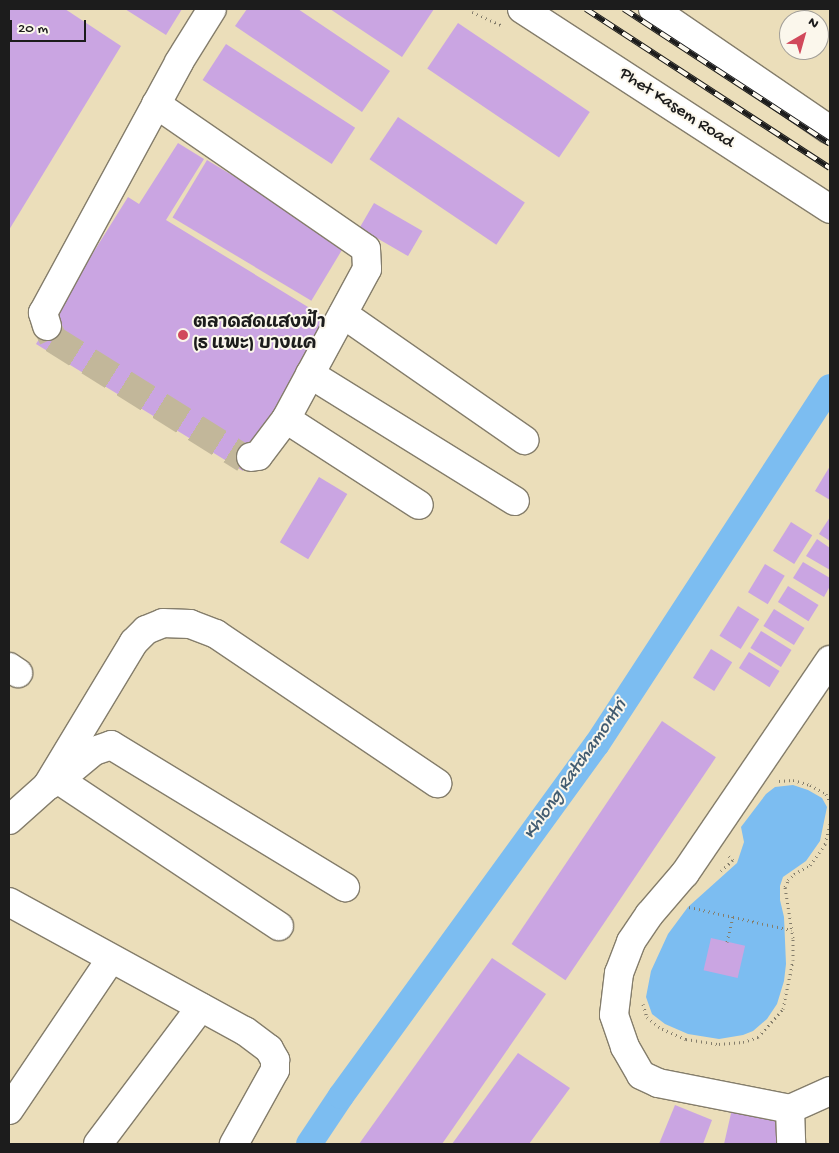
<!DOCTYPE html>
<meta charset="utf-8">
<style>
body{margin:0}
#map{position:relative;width:839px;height:1153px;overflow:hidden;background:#ebdeba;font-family:"Gochi Hand","Playpen Sans Thai",sans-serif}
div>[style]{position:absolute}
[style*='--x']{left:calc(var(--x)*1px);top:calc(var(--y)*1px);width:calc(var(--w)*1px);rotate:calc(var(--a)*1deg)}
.water>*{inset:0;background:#7cbdf1}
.canal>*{height:26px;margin:-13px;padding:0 13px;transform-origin:13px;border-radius:13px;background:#7cbdf1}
.building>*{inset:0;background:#caa5e2;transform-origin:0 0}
.minor-tunnel>*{height:28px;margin-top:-14px;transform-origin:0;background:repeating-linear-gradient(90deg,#c2b79a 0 28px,transparent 0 42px)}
.path>*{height:3px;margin-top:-1.5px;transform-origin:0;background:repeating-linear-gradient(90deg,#847d6b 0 1px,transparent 0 5px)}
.roads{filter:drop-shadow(1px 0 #847d6b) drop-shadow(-1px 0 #847d6b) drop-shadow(0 1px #847d6b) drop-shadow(0 -1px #847d6b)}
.minor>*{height:28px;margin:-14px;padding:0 14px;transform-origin:14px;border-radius:14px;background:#fff}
.major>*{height:28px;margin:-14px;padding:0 14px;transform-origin:14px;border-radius:14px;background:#fff}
.rail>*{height:5.5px;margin-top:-2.75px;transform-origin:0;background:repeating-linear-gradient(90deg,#fbf7ec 0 11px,#1c1c1c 0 22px);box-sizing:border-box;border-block:1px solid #1c1c1c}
.dots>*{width:14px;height:14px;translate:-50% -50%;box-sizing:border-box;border:2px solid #fbf7ec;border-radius:50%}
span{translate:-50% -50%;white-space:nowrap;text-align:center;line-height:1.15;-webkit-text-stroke:4px #fbf7ec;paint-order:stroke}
.street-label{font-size:18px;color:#1c1c1c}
.poi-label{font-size:18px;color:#1c1c1c;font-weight:700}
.left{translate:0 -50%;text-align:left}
.water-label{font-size:19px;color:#425c71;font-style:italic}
.frame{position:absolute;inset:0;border:10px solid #1c1c1c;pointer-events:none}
.north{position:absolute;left:779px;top:10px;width:50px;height:50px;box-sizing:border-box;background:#fbf7ec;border:1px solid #a29f99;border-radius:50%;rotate:38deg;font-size:14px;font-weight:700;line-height:20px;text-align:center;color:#1c1c1c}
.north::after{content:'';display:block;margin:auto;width:18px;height:22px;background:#d1495b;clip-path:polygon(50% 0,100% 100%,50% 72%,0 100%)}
.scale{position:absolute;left:10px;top:20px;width:76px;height:22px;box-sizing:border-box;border:2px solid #1c1c1c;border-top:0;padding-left:6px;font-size:15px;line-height:18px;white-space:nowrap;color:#1c1c1c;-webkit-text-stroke:4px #fbf7ec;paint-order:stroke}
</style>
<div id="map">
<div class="water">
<i style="clip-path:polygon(793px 785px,808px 790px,822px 798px,827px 807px,820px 841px,806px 861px,783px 877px,780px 886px,780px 900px,784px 917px,786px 964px,784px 981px,777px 1004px,767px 1019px,753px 1031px,743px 1035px,719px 1039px,688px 1034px,665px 1024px,652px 1014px,646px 997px,651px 971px,668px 934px,688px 907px,737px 863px,744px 842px,741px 827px,766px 794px,775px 787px)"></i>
</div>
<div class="canal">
<i style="--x:309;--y:1144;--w:58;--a:-56.3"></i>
<i style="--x:341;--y:1096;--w:435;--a:-54"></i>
<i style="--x:597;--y:744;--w:426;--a:-56.9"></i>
</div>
<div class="building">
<i style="clip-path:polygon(9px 9px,65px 9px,121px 46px,9px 230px)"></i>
<i style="clip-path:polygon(125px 9px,182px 9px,166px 35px)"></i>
<i style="clip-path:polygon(247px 9px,298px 9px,390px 71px,362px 112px,235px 26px)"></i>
<i style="clip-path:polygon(330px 9px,434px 9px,402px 57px)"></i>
<i style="left:458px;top:23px;width:159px;height:55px;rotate:34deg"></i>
<i style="left:226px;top:44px;width:154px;height:43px;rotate:33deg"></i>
<i style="left:398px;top:117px;width:153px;height:51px;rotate:34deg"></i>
<i style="clip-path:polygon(178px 143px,204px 159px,166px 220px,326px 318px,243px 471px,36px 344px,128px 197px,139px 204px)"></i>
<i style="left:207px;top:160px;width:162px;height:67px;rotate:31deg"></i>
<i style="left:374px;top:203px;width:56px;height:29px;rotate:30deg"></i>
<i style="clip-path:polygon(830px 466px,830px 500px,815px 491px)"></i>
<i style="left:319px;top:477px;width:33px;height:76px;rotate:31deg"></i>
<i style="clip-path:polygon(830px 517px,830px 541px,819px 534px)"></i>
<i style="left:791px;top:522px;width:25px;height:34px;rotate:32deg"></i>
<i style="clip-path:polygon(817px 539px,830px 548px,830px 570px,806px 556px)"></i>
<i style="clip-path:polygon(803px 562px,830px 578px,830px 586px,824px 597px,793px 578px)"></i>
<i style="left:765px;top:564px;width:23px;height:33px;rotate:31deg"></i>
<i style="left:788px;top:586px;width:36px;height:19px;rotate:32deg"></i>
<i style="left:738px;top:606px;width:25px;height:35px;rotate:32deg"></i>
<i style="left:774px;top:609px;width:36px;height:20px;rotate:32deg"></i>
<i style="left:761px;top:631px;width:36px;height:20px;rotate:32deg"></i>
<i style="left:711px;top:649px;width:25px;height:34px;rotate:32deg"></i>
<i style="left:749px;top:652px;width:36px;height:19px;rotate:32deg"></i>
<i style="left:662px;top:721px;width:65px;height:269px;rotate:34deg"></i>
<i style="left:711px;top:938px;width:35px;height:33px;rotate:13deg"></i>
<i style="clip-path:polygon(492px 958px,546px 994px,442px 1144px,359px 1144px)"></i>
<i style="clip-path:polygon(518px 1053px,570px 1088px,529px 1144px,452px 1144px)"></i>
<i style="clip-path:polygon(675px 1105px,712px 1120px,703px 1144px,659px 1144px)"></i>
<i style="clip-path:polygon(732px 1109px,780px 1114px,776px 1144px,724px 1144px)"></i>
</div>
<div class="minor-tunnel">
<i style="--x:47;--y:326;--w:14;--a:65"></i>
<i style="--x:53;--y:339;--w:226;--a:32"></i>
<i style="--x:245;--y:459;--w:6;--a:-18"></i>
</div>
<div class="path">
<i style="--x:472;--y:12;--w:32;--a:24"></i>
<i style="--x:779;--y:781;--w:14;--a:-4"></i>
<i style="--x:793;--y:780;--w:18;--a:16"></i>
<i style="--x:810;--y:785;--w:18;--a:29"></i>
<i style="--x:826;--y:794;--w:9;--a:63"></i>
<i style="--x:721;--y:871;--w:16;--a:-43"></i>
<i style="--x:733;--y:860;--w:7;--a:-135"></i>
<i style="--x:689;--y:907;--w:105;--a:12.7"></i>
<i style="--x:727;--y:942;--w:26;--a:-77"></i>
<i style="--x:643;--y:1004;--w:14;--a:73"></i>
<i style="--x:647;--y:1017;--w:19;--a:39"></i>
<i style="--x:662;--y:1029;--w:26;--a:23"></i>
<i style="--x:686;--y:1039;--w:33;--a:9"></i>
<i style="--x:719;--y:1044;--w:24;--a:-5"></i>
<i style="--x:743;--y:1042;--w:16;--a:-18"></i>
<i style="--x:758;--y:1037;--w:38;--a:-48"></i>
<i style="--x:783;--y:1009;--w:50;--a:-78.5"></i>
<i style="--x:793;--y:960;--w:22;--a:-90"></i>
<i style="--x:793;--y:938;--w:52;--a:-98.9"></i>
<i style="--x:785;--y:887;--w:8;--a:-67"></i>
<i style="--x:788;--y:880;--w:8;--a:-45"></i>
<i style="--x:794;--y:874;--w:18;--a:-29"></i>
<i style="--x:810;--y:865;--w:26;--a:-54"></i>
<i style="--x:825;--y:844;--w:21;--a:-76"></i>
</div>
<div class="roads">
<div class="minor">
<i style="--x:156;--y:104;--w:255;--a:34.6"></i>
<i style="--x:366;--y:249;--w:20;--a:87"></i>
<i style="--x:367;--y:269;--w:170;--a:118.4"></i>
<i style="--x:286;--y:419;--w:46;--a:127.1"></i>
<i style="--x:258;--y:456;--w:7;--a:172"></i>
<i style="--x:343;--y:314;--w:221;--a:34.8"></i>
<i style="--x:47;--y:326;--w:14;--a:-107"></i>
<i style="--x:43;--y:313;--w:285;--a:-61.5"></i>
<i style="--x:179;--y:62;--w:62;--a:-58.1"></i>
<i style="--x:310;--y:374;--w:241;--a:31.8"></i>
<i style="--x:286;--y:419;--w:158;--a:32.9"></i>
<i style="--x:830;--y:660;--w:258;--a:124.2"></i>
<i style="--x:685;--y:873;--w:55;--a:130.6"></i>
<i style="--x:649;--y:915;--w:32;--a:124"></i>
<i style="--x:631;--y:942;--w:33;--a:111"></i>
<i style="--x:619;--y:973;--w:42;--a:96.8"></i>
<i style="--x:614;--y:1015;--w:34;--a:71"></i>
<i style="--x:625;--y:1047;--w:32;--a:60"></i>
<i style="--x:641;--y:1075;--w:19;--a:25"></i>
<i style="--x:658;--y:1083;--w:135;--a:11.1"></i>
<i style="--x:790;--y:1109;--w:44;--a:-24.2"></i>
<i style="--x:9;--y:667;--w:11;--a:34"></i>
<i style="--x:59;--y:780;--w:264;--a:33.6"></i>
<i style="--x:47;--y:786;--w:168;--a:-58.9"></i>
<i style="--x:134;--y:642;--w:17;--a:-45"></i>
<i style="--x:146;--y:630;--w:18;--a:-22"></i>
<i style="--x:163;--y:623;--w:27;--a:2"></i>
<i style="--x:190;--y:624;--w:28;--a:21"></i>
<i style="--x:216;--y:634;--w:267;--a:34"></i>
<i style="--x:9;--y:820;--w:51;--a:-41.8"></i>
<i style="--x:47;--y:786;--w:13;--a:-27"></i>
<i style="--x:59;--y:780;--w:45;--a:-39.6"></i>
<i style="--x:94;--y:751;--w:18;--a:-19"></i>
<i style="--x:111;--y:745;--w:274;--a:31.3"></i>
<i style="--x:9;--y:902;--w:269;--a:28.7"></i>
<i style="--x:245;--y:1031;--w:30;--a:37"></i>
<i style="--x:269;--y:1049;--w:13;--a:61"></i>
<i style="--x:275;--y:1060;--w:10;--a:90"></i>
<i style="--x:275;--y:1070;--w:85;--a:119"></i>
<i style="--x:790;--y:1109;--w:35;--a:88"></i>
<i style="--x:9;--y:1110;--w:182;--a:-56"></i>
<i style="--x:98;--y:1144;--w:171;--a:-53.1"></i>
</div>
<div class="major">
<i style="--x:522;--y:9;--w:367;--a:33"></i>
<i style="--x:653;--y:9;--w:214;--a:34.4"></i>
</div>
</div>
<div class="rail">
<i style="--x:586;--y:9;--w:291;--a:33.1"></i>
<i style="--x:624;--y:9;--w:246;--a:33.2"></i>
</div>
<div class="dots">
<i style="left:183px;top:335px;background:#d1495b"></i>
</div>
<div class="street-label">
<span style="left:676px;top:109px;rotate:33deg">Phet Kasem Road</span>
</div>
<div class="poi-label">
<span class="left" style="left:193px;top:335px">ตลาดสดแสงฟ้า<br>(5 แพะ) บางแค</span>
</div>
<div class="water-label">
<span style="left:576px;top:770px;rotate:-55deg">Khlong Ratchamontri</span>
</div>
<div class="frame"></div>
<div class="north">N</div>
<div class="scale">20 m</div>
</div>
